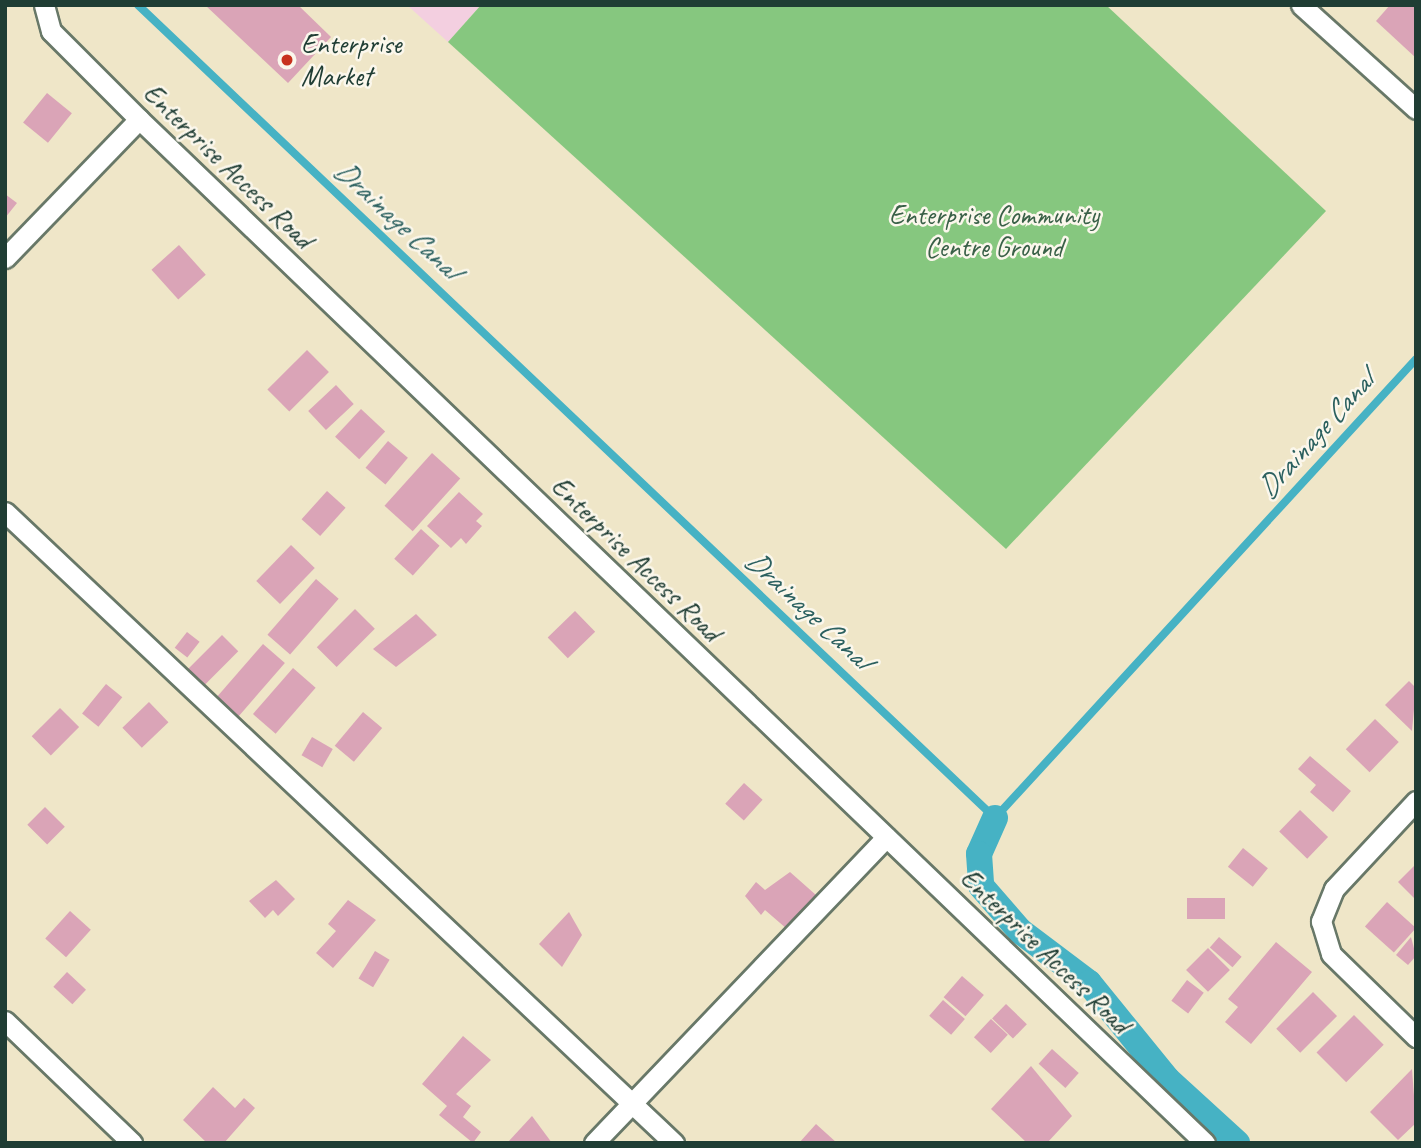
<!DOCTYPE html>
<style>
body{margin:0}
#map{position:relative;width:1421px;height:1148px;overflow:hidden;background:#efe6c8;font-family:Caveat,sans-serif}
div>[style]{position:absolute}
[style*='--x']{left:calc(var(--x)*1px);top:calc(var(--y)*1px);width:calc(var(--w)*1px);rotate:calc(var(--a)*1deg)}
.built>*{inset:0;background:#f3cfe0}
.green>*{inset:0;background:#86c77f}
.stream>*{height:8px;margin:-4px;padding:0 4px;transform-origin:4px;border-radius:4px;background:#46b2c4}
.canal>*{height:26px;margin:-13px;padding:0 13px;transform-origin:13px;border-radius:13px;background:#46b2c4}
.building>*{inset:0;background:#daa4b7;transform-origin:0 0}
.roads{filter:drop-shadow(2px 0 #687868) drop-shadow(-2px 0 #687868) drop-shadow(0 2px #687868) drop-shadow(0 -2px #687868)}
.street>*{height:19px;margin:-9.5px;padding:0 9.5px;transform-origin:9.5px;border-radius:9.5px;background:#fff}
.dots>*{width:19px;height:19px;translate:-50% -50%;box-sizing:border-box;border:4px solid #fbf7ec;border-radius:50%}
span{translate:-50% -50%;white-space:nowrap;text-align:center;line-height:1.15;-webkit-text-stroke:5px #fbf7ec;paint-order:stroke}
.poi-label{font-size:28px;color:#1f3d34}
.left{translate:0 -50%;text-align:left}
.street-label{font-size:28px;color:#1f3d34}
.park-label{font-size:28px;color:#396047}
.water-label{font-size:30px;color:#2b605f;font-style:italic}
.frame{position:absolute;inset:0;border:7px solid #1f3d34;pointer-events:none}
</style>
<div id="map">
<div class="built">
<i style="clip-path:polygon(407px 5px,481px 5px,448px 42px)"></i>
</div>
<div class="green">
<i style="clip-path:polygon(481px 5px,1106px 5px,1326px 211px,1006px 549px,448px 42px)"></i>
</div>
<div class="stream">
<i style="--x:138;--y:5;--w:1181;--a:43.49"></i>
<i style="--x:995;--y:818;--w:623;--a:-47.47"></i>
</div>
<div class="canal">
<i style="--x:995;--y:818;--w:39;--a:114"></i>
<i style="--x:979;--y:854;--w:32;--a:86"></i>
<i style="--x:981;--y:886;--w:60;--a:49.1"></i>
<i style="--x:1020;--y:931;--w:86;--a:37"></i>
<i style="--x:1089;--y:983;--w:124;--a:50.9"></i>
<i style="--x:1167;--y:1079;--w:95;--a:42.4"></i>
</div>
<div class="building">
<i style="clip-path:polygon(205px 5px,298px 5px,331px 37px,288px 83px)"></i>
<i style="clip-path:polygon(1390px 5px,1416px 5px,1416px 58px,1376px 21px)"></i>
<i style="left:47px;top:93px;width:32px;height:38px;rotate:39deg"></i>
<i style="clip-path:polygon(5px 194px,17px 203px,5px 218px)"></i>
<i style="left:179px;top:245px;width:40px;height:37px;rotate:48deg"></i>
<i style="left:307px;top:350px;width:31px;height:56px;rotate:45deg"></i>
<i style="left:336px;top:385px;width:26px;height:38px;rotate:47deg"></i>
<i style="left:361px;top:409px;width:33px;height:38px;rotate:43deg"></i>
<i style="left:388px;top:441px;width:26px;height:35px;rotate:40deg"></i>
<i style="left:432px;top:453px;width:38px;height:71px;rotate:42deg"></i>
<i style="left:327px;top:491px;width:25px;height:38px;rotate:42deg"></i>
<i style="clip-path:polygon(459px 492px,483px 514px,476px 521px,482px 526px,466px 544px,461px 538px,451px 548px,427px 526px)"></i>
<i style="left:421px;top:529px;width:25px;height:40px;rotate:42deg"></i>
<i style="left:291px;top:545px;width:33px;height:50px;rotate:44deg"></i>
<i style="left:316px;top:579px;width:30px;height:74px;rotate:41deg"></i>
<i style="left:355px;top:609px;width:28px;height:54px;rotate:45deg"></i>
<i style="left:575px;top:611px;width:29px;height:38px;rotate:46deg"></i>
<i style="clip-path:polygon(416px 614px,437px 635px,396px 667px,373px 649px)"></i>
<i style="left:187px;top:632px;width:16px;height:20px;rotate:38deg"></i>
<i style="left:222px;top:635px;width:23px;height:49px;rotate:45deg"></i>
<i style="left:263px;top:644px;width:29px;height:75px;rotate:41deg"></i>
<i style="left:293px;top:668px;width:30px;height:61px;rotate:41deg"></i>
<i style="clip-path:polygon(1409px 681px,1416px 688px,1412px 731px,1385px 705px)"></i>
<i style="left:106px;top:684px;width:21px;height:38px;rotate:39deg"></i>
<i style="left:149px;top:702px;width:28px;height:37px;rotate:46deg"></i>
<i style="left:60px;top:708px;width:27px;height:40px;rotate:45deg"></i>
<i style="left:363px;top:712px;width:25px;height:44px;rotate:40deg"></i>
<i style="left:1375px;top:719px;width:33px;height:42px;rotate:44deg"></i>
<i style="left:312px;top:737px;width:24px;height:21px;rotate:30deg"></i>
<i style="clip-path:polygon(1310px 756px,1351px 791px,1333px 812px,1310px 792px,1316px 785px,1298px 769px)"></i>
<i style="left:744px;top:783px;width:25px;height:28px;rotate:42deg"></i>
<i style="left:45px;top:807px;width:28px;height:25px;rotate:45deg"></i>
<i style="left:1300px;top:810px;width:39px;height:30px;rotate:44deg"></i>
<i style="left:1243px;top:848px;width:32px;height:24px;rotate:39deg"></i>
<i style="clip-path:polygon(1416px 864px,1416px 900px,1398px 882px)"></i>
<i style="clip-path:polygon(790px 872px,816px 895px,787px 929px,765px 910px,761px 915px,745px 896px,756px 882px,765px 890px)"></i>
<i style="clip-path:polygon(276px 880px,295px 899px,278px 916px,273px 910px,265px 918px,249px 901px)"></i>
<i style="left:1187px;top:898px;width:38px;height:21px"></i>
<i style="clip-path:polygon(348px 900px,376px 920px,333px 968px,316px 953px,336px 931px,328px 924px)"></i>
<i style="left:1387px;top:902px;width:39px;height:33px;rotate:42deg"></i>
<i style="left:70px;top:911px;width:28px;height:37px;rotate:42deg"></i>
<i style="clip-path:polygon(569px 912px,582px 935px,562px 967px,539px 944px)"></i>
<i style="left:1219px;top:937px;width:30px;height:14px;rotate:41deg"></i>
<i style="clip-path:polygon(1411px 937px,1416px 956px,1408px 965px,1396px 955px)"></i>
<i style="clip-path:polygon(1276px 942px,1312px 972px,1251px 1044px,1225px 1022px,1238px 1007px,1228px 999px)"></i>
<i style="left:1208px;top:948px;width:31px;height:31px;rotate:45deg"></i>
<i style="left:375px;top:951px;width:17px;height:32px;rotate:31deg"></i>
<i style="left:67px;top:972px;width:26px;height:20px;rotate:43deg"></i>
<i style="left:962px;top:976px;width:29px;height:28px;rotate:41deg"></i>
<i style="left:1187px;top:980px;width:21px;height:26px;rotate:37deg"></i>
<i style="left:1313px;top:992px;width:34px;height:52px;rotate:45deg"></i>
<i style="left:943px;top:1000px;width:29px;height:21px;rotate:41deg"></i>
<i style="left:1006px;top:1004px;width:29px;height:20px;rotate:44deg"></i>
<i style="left:1354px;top:1015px;width:42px;height:53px;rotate:45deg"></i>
<i style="left:991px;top:1019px;width:23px;height:25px;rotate:43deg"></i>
<i style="clip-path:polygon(463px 1036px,491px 1060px,456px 1094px,471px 1106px,463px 1117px,481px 1132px,473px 1143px,439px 1115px,447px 1106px,422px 1084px)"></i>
<i style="left:1052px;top:1049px;width:36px;height:20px;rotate:42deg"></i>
<i style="clip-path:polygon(1031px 1066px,1072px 1116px,1047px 1143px,1027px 1143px,991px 1109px)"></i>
<i style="clip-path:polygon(1412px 1069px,1416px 1123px,1398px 1140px,1370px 1112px)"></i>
<i style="clip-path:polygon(213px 1087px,235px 1108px,244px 1098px,255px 1108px,224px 1143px,207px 1143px,183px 1120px)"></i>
<i style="clip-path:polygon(532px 1116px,552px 1143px,507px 1143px)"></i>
<i style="clip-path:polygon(816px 1124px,837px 1143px,799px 1143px)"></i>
</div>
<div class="roads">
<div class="street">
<i style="--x:44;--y:5;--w:27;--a:75"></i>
<i style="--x:51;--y:31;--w:124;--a:45"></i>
<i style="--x:139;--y:119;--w:1478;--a:43.85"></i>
<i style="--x:1301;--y:5;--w:155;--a:42.1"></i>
<i style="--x:5;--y:258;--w:193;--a:-46"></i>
<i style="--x:5;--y:512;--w:920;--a:43.33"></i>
<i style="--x:1416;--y:801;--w:120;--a:133"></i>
<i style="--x:1334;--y:889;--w:35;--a:112"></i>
<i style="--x:1321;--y:921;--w:34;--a:73"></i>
<i style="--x:1331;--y:954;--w:119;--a:44.3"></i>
<i style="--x:5;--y:1021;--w:176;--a:43.8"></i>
<i style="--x:594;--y:1143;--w:423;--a:-46.3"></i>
</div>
</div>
<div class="dots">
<i style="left:287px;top:60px;background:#c8321e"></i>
</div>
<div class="poi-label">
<span class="left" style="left:301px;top:60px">Enterprise<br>Market</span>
</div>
<div class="street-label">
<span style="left:228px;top:166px;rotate:44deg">Enterprise Access Road</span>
<span style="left:636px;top:559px;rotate:44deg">Enterprise Access Road</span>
<span style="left:1045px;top:951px;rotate:44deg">Enterprise Access Road</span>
</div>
<div class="park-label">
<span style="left:994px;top:231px">Enterprise Community<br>Centre Ground</span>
</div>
<div class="water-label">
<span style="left:397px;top:219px;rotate:43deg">Drainage Canal</span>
<span style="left:1315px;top:435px;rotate:-48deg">Drainage Canal</span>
<span style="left:808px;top:609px;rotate:43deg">Drainage Canal</span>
</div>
<div class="frame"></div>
</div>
